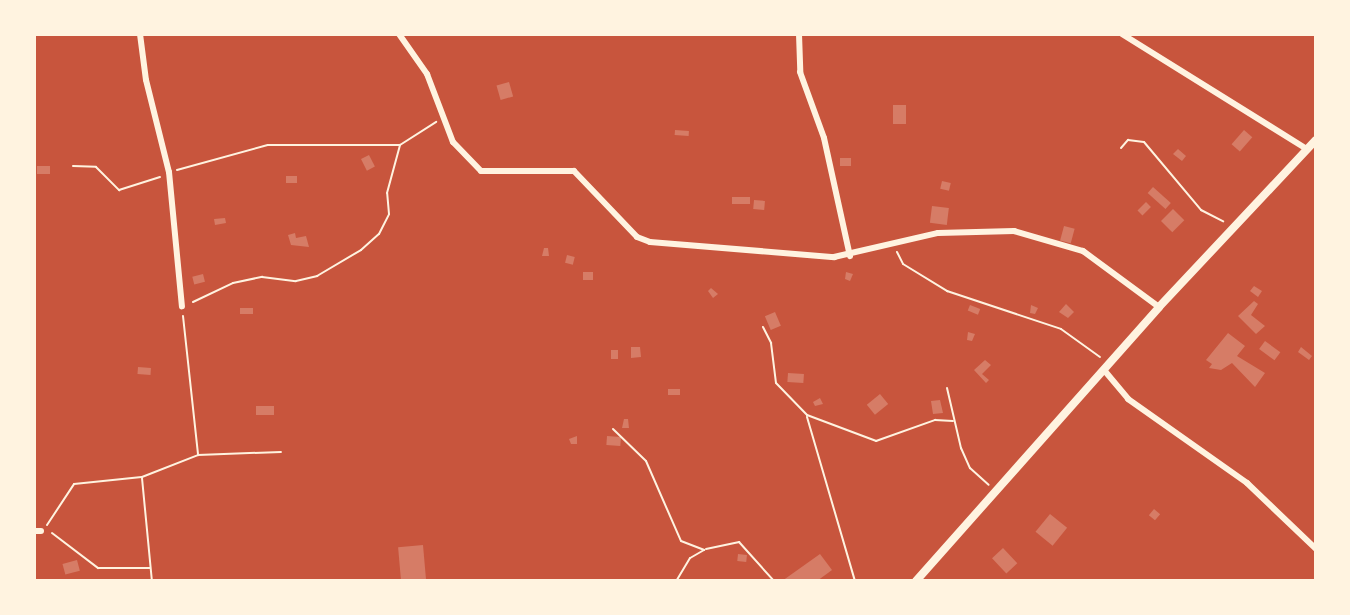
<!DOCTYPE html>
<style>
body{margin:0}
#map{position:relative;width:1350px;height:615px;overflow:hidden;background:#c8553d;font-family:"DejaVu Sans",sans-serif}
div>[style]{position:absolute}
[style*='--x']{left:calc(var(--x)*1px);top:calc(var(--y)*1px);width:calc(var(--w)*1px);rotate:calc(var(--a)*1deg)}
.building>*{inset:0;background:#d67c66;transform-origin:0 0}
.path>*{height:2px;margin:-1px;padding:0 1px;transform-origin:1px;border-radius:1px;background:#fff3e0}
.minor>*{height:6px;margin:-3px;padding:0 3px;transform-origin:3px;border-radius:3px;background:#fff3e0}
.secondary>*{height:8px;margin:-4px;padding:0 4px;transform-origin:4px;border-radius:4px;background:#fff3e0}
span{translate:-50% -50%;white-space:nowrap;text-align:center;line-height:1.15;-webkit-text-stroke:7px #fff3e0;paint-order:stroke}
.frame{position:absolute;inset:0;border:36px solid #fff3e0;pointer-events:none}
</style>
<div id="map">
<div class="building">
<i style="left:509px;top:82px;width:15px;height:13px;rotate:74deg"></i>
<i style="left:893px;top:105px;width:13px;height:19px"></i>
<i style="left:675px;top:130px;width:14px;height:5px;rotate:4deg"></i>
<i style="left:1244px;top:130px;width:11px;height:19px;rotate:41deg"></i>
<i style="clip-path:polygon(1178px 149px,1186px 156px,1182px 161px,1173px 154px)"></i>
<i style="left:369px;top:155px;width:13px;height:9px;rotate:63deg"></i>
<i style="left:840px;top:158px;width:11px;height:8px"></i>
<i style="left:50px;top:166px;width:8px;height:13px;rotate:90deg"></i>
<i style="left:286px;top:176px;width:11px;height:7px"></i>
<i style="left:942px;top:181px;width:9px;height:8px;rotate:13deg"></i>
<i style="left:1153px;top:187px;width:24px;height:8px;rotate:42deg"></i>
<i style="left:732px;top:197px;width:18px;height:7px"></i>
<i style="left:754px;top:200px;width:11px;height:9px;rotate:5deg"></i>
<i style="left:1146px;top:202px;width:7px;height:12px;rotate:45deg"></i>
<i style="left:932px;top:206px;width:17px;height:17px;rotate:7deg"></i>
<i style="left:1173px;top:209px;width:16px;height:17px;rotate:45deg"></i>
<i style="clip-path:polygon(225px 218px,226px 223px,215px 225px,214px 219px)"></i>
<i style="left:1064px;top:226px;width:11px;height:15px;rotate:15deg"></i>
<i style="clip-path:polygon(295px 233px,296px 238px,306px 236px,309px 247px,291px 245px,288px 235px)"></i>
<i style="clip-path:polygon(544px 248px,548px 248px,549px 256px,542px 256px)"></i>
<i style="left:567px;top:255px;width:8px;height:8px;rotate:14deg"></i>
<i style="left:583px;top:272px;width:10px;height:8px"></i>
<i style="clip-path:polygon(846px 272px,853px 274px,850px 281px,845px 279px)"></i>
<i style="left:203px;top:274px;width:8px;height:11px;rotate:76deg"></i>
<i style="clip-path:polygon(1254px 286px,1262px 291px,1258px 297px,1250px 291px)"></i>
<i style="clip-path:polygon(711px 288px,718px 294px,713px 298px,708px 291px)"></i>
<i style="clip-path:polygon(1254px 301px,1258px 304px,1251px 315px,1265px 326px,1256px 334px,1238px 316px)"></i>
<i style="clip-path:polygon(1066px 304px,1074px 312px,1068px 318px,1059px 312px)"></i>
<i style="left:970px;top:305px;width:11px;height:6px;rotate:22deg"></i>
<i style="clip-path:polygon(1031px 305px,1038px 308px,1035px 314px,1030px 313px)"></i>
<i style="left:253px;top:308px;width:6px;height:13px;rotate:90deg"></i>
<i style="left:775px;top:312px;width:15px;height:11px;rotate:67deg"></i>
<i style="clip-path:polygon(968px 332px,975px 334px,972px 341px,967px 340px)"></i>
<i style="clip-path:polygon(1228px 333px,1245px 346px,1237px 356px,1265px 373px,1255px 387px,1232px 363px,1221px 370px,1209px 368px,1212px 364px,1206px 360px)"></i>
<i style="left:1265px;top:341px;width:19px;height:10px;rotate:36deg"></i>
<i style="clip-path:polygon(631px 347px,640px 347px,641px 357px,631px 358px)"></i>
<i style="clip-path:polygon(1301px 347px,1312px 356px,1309px 360px,1298px 352px)"></i>
<i style="left:611px;top:350px;width:7px;height:9px"></i>
<i style="clip-path:polygon(985px 360px,991px 365px,982px 374px,989px 380px,986px 383px,974px 370px)"></i>
<i style="left:138px;top:367px;width:13px;height:7px;rotate:4deg"></i>
<i style="left:788px;top:373px;width:16px;height:9px;rotate:4deg"></i>
<i style="left:680px;top:389px;width:6px;height:12px;rotate:90deg"></i>
<i style="left:880px;top:394px;width:13px;height:17px;rotate:51deg"></i>
<i style="clip-path:polygon(820px 398px,823px 404px,815px 406px,813px 402px)"></i>
<i style="clip-path:polygon(940px 400px,943px 413px,933px 414px,931px 401px)"></i>
<i style="left:274px;top:406px;width:9px;height:18px;rotate:90deg"></i>
<i style="clip-path:polygon(624px 419px,628px 419px,629px 428px,622px 428px)"></i>
<i style="clip-path:polygon(577px 436px,577px 444px,571px 444px,569px 439px)"></i>
<i style="left:607px;top:436px;width:14px;height:9px;rotate:4deg"></i>
<i style="left:1154px;top:509px;width:8px;height:8px;rotate:40deg"></i>
<i style="left:1050px;top:514px;width:22px;height:23px;rotate:39deg"></i>
<i style="left:423px;top:545px;width:36px;height:25px;rotate:85deg"></i>
<i style="left:1003px;top:548px;width:21px;height:15px;rotate:47deg"></i>
<i style="left:738px;top:554px;width:9px;height:7px;rotate:6deg"></i>
<i style="clip-path:polygon(820px 554px,832px 570px,817px 581px,782px 581px)"></i>
<i style="left:77px;top:560px;width:11px;height:15px;rotate:75deg"></i>
</div>
<div class="path">
<i style="--x:1121;--y:148;--w:11;--a:-49"></i>
<i style="--x:1128;--y:140;--w:16;--a:7"></i>
<i style="--x:1144;--y:142;--w:89;--a:50"></i>
<i style="--x:1201;--y:210;--w:25;--a:27"></i>
<i style="--x:73;--y:166;--w:23;--a:2"></i>
<i style="--x:96;--y:167;--w:33;--a:45"></i>
<i style="--x:119;--y:190;--w:43;--a:-17.6"></i>
<i style="--x:177;--y:170;--w:94;--a:-15.4"></i>
<i style="--x:268;--y:145;--w:132;--a:0"></i>
<i style="--x:400;--y:145;--w:43;--a:-32.6"></i>
<i style="--x:897;--y:252;--w:13;--a:63"></i>
<i style="--x:903;--y:264;--w:52;--a:31.5"></i>
<i style="--x:947;--y:291;--w:120;--a:18.4"></i>
<i style="--x:1061;--y:329;--w:48;--a:35.7"></i>
<i style="--x:193;--y:302;--w:44;--a:-25.4"></i>
<i style="--x:233;--y:283;--w:30;--a:-12"></i>
<i style="--x:262;--y:277;--w:34;--a:7"></i>
<i style="--x:296;--y:281;--w:22;--a:-13"></i>
<i style="--x:317;--y:276;--w:51;--a:-30.6"></i>
<i style="--x:361;--y:250;--w:24;--a:-42"></i>
<i style="--x:379;--y:234;--w:22;--a:-63"></i>
<i style="--x:389;--y:214;--w:21;--a:-95"></i>
<i style="--x:387;--y:193;--w:50;--a:-74.8"></i>
<i style="--x:183;--y:316;--w:140;--a:83.8"></i>
<i style="--x:763;--y:327;--w:18;--a:63"></i>
<i style="--x:771;--y:343;--w:40;--a:82.9"></i>
<i style="--x:776;--y:383;--w:45;--a:45.9"></i>
<i style="--x:807;--y:415;--w:74;--a:20.6"></i>
<i style="--x:876;--y:441;--w:63;--a:-19.6"></i>
<i style="--x:935;--y:420;--w:18;--a:3"></i>
<i style="--x:947;--y:388;--w:62;--a:76.9"></i>
<i style="--x:961;--y:448;--w:22;--a:66"></i>
<i style="--x:970;--y:468;--w:25;--a:42"></i>
<i style="--x:807;--y:417;--w:171;--a:73.7"></i>
<i style="--x:613;--y:429;--w:46;--a:44.1"></i>
<i style="--x:646;--y:461;--w:87;--a:66.4"></i>
<i style="--x:681;--y:541;--w:25;--a:21"></i>
<i style="--x:704;--y:550;--w:16;--a:150"></i>
<i style="--x:690;--y:558;--w:27;--a:121"></i>
<i style="--x:142;--y:478;--w:103;--a:84.5"></i>
<i style="--x:47;--y:525;--w:49;--a:-56.6"></i>
<i style="--x:74;--y:484;--w:68;--a:-5.9"></i>
<i style="--x:142;--y:477;--w:60;--a:-21.4"></i>
<i style="--x:198;--y:455;--w:83;--a:-2.1"></i>
<i style="--x:52;--y:533;--w:58;--a:37.3"></i>
<i style="--x:98;--y:568;--w:52;--a:0"></i>
<i style="--x:706;--y:549;--w:34;--a:-12"></i>
<i style="--x:739;--y:542;--w:52;--a:48.1"></i>
</div>
<div class="minor">
<i style="--x:140;--y:34;--w:46;--a:82.6"></i>
<i style="--x:146;--y:80;--w:95;--a:76"></i>
<i style="--x:169;--y:172;--w:135;--a:84.5"></i>
<i style="--x:399;--y:34;--w:49;--a:55"></i>
<i style="--x:427;--y:74;--w:73;--a:69.1"></i>
<i style="--x:453;--y:142;--w:40;--a:46"></i>
<i style="--x:481;--y:171;--w:93;--a:0"></i>
<i style="--x:574;--y:171;--w:91;--a:46.3"></i>
<i style="--x:637;--y:237;--w:14;--a:21"></i>
<i style="--x:650;--y:242;--w:185;--a:4.7"></i>
<i style="--x:834;--y:257;--w:107;--a:-13"></i>
<i style="--x:938;--y:233;--w:76;--a:-1.5"></i>
<i style="--x:1014;--y:231;--w:72;--a:16.2"></i>
<i style="--x:1083;--y:251;--w:94;--a:36.4"></i>
<i style="--x:799;--y:34;--w:38;--a:88"></i>
<i style="--x:800;--y:72;--w:70;--a:70"></i>
<i style="--x:824;--y:138;--w:121;--a:77.6"></i>
<i style="--x:1122;--y:34;--w:218;--a:31.9"></i>
<i style="--x:1104;--y:370;--w:38;--a:50"></i>
<i style="--x:1128;--y:399;--w:146;--a:35.2"></i>
<i style="--x:1247;--y:483;--w:95;--a:43.7"></i>
<i style="--x:34;--y:531;--w:7;--a:0"></i>
</div>
<div class="secondary">
<i style="--x:916;--y:581;--w:366;--a:-48.4"></i>
<i style="--x:1159;--y:307;--w:229;--a:-46.8"></i>
</div>
<div class="frame"></div>
</div>
